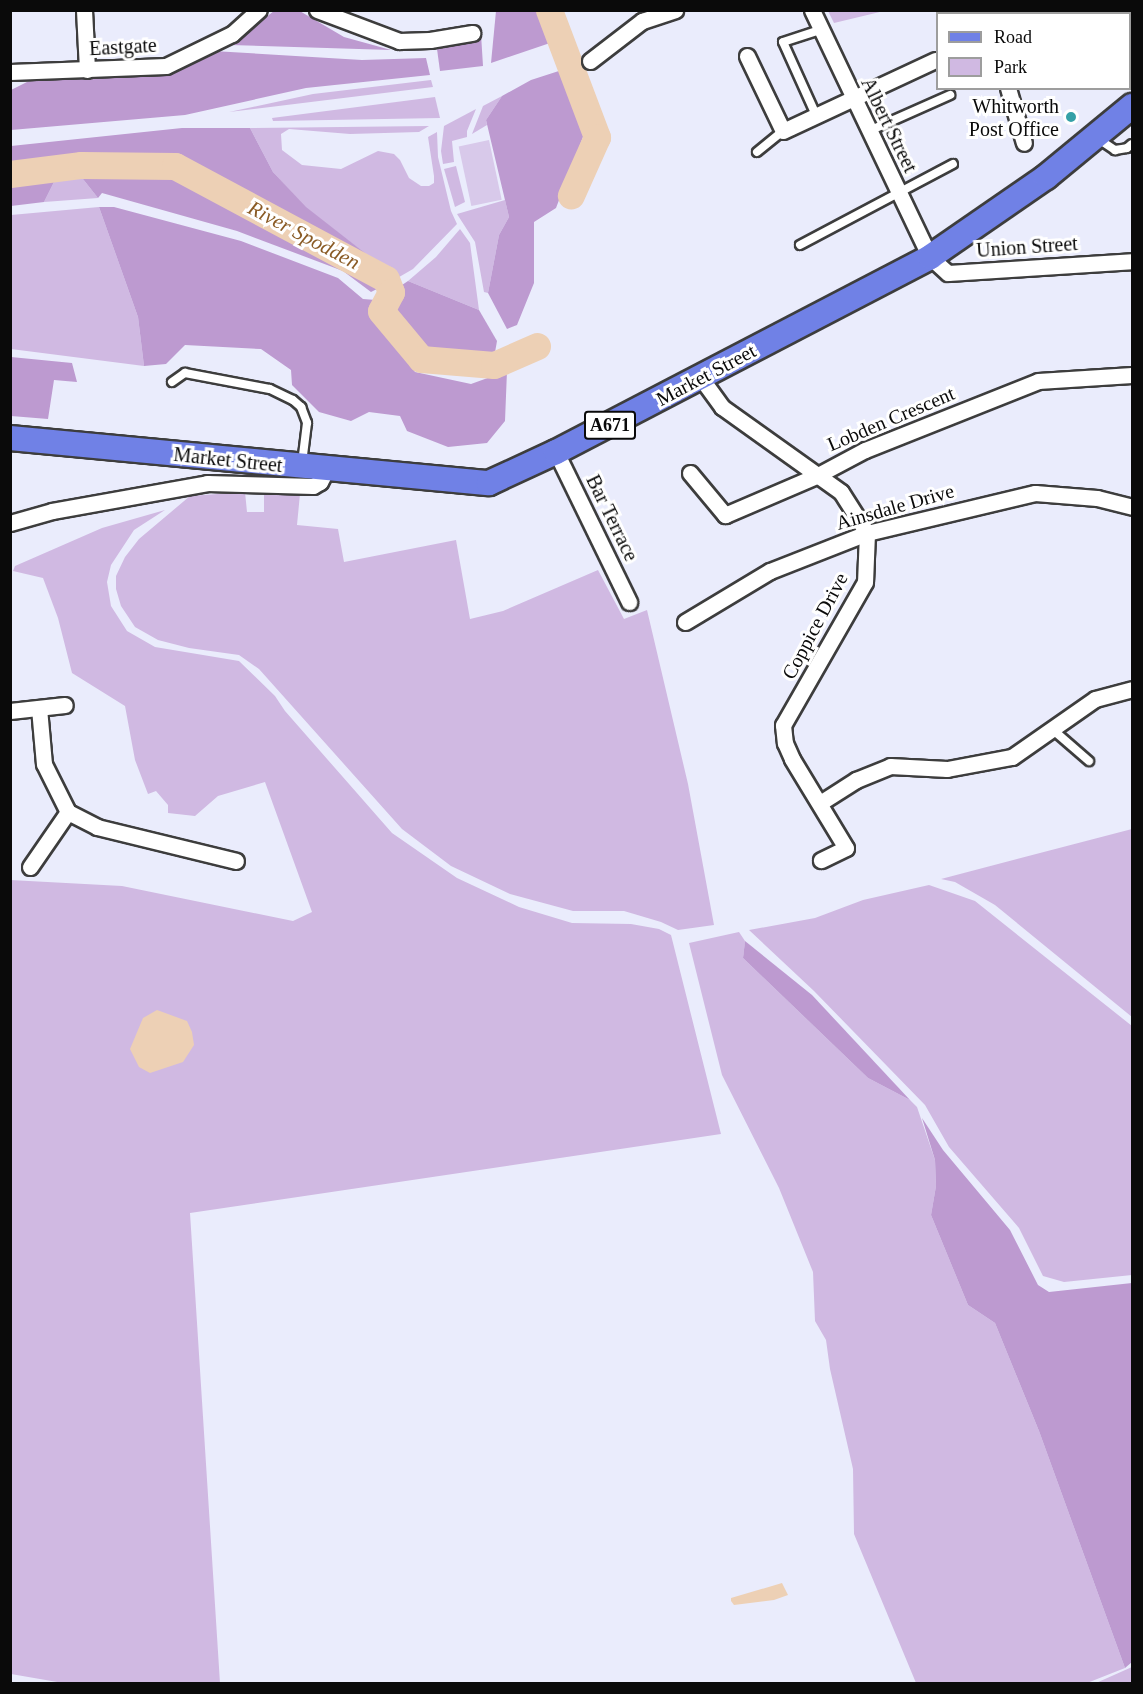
<!DOCTYPE html>
<style>
body{margin:0}
#map{position:relative;width:1143px;height:1694px;overflow:hidden;background:#eaecfc;font-family:Georgia,serif}
div>[style]{position:absolute}
[style*='--x']{left:calc(var(--x)*1px);top:calc(var(--y)*1px);width:calc(var(--w)*1px);rotate:calc(var(--a)*1deg)}
.green>*{inset:0;background:#d0b9e2}
.forest>*{inset:0;background:#bd9ad0}
.pitch>*{inset:0;background:#d8c9ea;transform-origin:0 0}
.water>*{inset:0;background:#edd0b5}
.river>*{height:27px;margin:-13.5px;padding:0 13.5px;transform-origin:13.5px;border-radius:13.5px;background:#edd0b5}
.roads{filter:drop-shadow(2px 0 #3d3d3d) drop-shadow(-2px 0 #3d3d3d) drop-shadow(0 2px #3d3d3d) drop-shadow(0 -2px #3d3d3d)}
.lane>*{height:8px;margin:-4px;padding:0 4px;transform-origin:4px;border-radius:4px;background:#fff}
.street>*{height:15px;margin:-7.5px;padding:0 7.5px;transform-origin:7.5px;border-radius:7.5px;background:#fff}
.primary>*{height:24px;margin:-12px;padding:0 12px;transform-origin:12px;border-radius:12px;background:#7081e6}
.dots>*{width:16px;height:16px;translate:-50% -50%;box-sizing:border-box;border:3px solid #fff;border-radius:50%}
span{translate:-50% -50%;white-space:nowrap;text-align:center;line-height:1.15;-webkit-text-stroke:6px #fff;paint-order:stroke}
.shield-label span{padding:2px 4px;background:#fff;border:2px solid;border-radius:4px;-webkit-text-stroke-width:0}
.shield-label{font-size:18px;color:#0a0a0a;font-weight:700}
.street-label{font-size:20px;color:#0a0a0a}
.poi-label{font-size:20px;color:#0a0a0a}
.right{translate:-100% -50%;text-align:right}
.water-label{font-size:21px;color:#8a5b25;font-style:italic}
.frame{position:absolute;inset:0;border:12px solid #0a0a0a;pointer-events:none}
.legend{position:absolute;left:936px;top:12px;width:195px;height:78px;box-sizing:border-box;background:#fff;border:2px solid #9d9d9d;margin:0;padding:8px 10px;list-style:none;font-size:18px;color:#0a0a0a}
.legend li{display:flex;align-items:center;gap:12px;height:30px}
.legend b{width:30px;border:2px solid #9d9d9d}
</style>
<div id="map">
<div class="green">
<i style="clip-path:polygon(828px 11px,884px 11px,834px 23px)"></i>
<i style="clip-path:polygon(431px 80px,433px 87px,229px 112px,313px 94px)"></i>
<i style="clip-path:polygon(502px 96px,486px 120px,487px 125px,472px 134px,483px 106px)"></i>
<i style="clip-path:polygon(435px 97px,440px 118px,273px 121px,272px 118px)"></i>
<i style="clip-path:polygon(476px 109px,467px 131px,467px 137px,452px 141px,454px 162px,443px 164px,441px 151px,444px 126px)"></i>
<i style="clip-path:polygon(429px 126px,419px 132px,350px 134px,289px 129px,281px 134px,282px 150px,302px 165px,341px 169px,378px 151px,394px 154px,400px 160px,409px 178px,421px 186px,429px 186px,434px 183px,434px 176px,428px 137px,437px 132px,438px 157px,451px 211px,457px 224px,413px 269px,394px 280px,388px 271px,306px 208px,273px 172px,250px 128px)"></i>
<i style="clip-path:polygon(456px 166px,465px 202px,455px 207px,444px 169px)"></i>
<i style="clip-path:polygon(79px 174px,98px 198px,44px 202px,57px 176px)"></i>
<i style="clip-path:polygon(505px 200px,509px 217px,499px 235px,488px 293px,484px 292px,475px 242px,457px 214px)"></i>
<i style="clip-path:polygon(99px 207px,138px 317px,144px 366px,11px 349px,11px 215px)"></i>
<i style="clip-path:polygon(460px 229px,470px 243px,479px 310px,408px 281px,436px 257px)"></i>
<i style="clip-path:polygon(245px 492px,247px 512px,264px 512px,264px 493px,300px 494px,297px 525px,338px 529px,344px 562px,456px 540px,470px 619px,503px 611px,598px 570px,624px 619px,647px 610px,688px 784px,714px 925px,678px 930px,661px 922px,624px 911px,573px 911px,510px 894px,451px 866px,402px 829px,259px 669px,239px 655px,189px 648px,158px 640px,135px 627px,121px 606px,116px 589px,116px 576px,125px 557px,139px 539px,190px 496px)"></i>
<i style="clip-path:polygon(165px 510px,134px 530px,111px 565px,107px 582px,111px 606px,127px 631px,155px 647px,239px 661px,275px 696px,285px 711px,392px 833px,457px 878px,519px 907px,572px 923px,631px 924px,659px 929px,671px 935px,721px 1134px,190px 1213px,220px 1683px,63px 1683px,11px 1674px,10px 880px,122px 886px,293px 921px,312px 912px,265px 782px,218px 796px,195px 816px,168px 813px,168px 805px,156px 791px,148px 794px,135px 760px,125px 706px,72px 673px,58px 618px,43px 578px,13px 571px,15px 566px,102px 528px)"></i>
<i style="clip-path:polygon(1132px 829px,1132px 1017px,995px 905px,955px 882px,941px 879px)"></i>
<i style="clip-path:polygon(929px 885px,975px 901px,1132px 1026px,1132px 1275px,1064px 1282px,1043px 1276px,1019px 1228px,949px 1147px,925px 1105px,814px 991px,749px 930px,815px 918px,863px 900px)"></i>
<i style="clip-path:polygon(739px 932px,745px 941px,743px 958px,868px 1078px,910px 1100px,917px 1107px,935px 1160px,936px 1186px,931px 1215px,968px 1305px,995px 1323px,1039px 1431px,1125px 1668px,1087px 1683px,916px 1683px,854px 1534px,853px 1469px,830px 1369px,826px 1340px,815px 1321px,813px 1272px,779px 1188px,722px 1075px,689px 943px)"></i>
<i style="clip-path:polygon(1132px 1667px,1132px 1683px,1096px 1683px)"></i>
</div>
<div class="forest">
<i style="clip-path:polygon(298px 10px,344px 37px,391px 50px,230px 45px,274px 11px)"></i>
<i style="clip-path:polygon(496px 11px,542px 11px,553px 42px,491px 63px)"></i>
<i style="clip-path:polygon(481px 34px,483px 66px,440px 71px,437px 49px,439px 45px)"></i>
<i style="clip-path:polygon(213px 51px,362px 60px,426px 58px,430px 75px,306px 88px,185px 115px,11px 130px,11px 90px,29px 81px,128px 77px,170px 71px)"></i>
<i style="clip-path:polygon(565px 69px,586px 129px,556px 208px,534px 222px,534px 283px,517px 325px,507px 329px,488px 293px,499px 235px,509px 217px,486px 120px,502px 96px,531px 80px)"></i>
<i style="clip-path:polygon(182px 128px,250px 128px,273px 172px,306px 207px,388px 271px,176px 161px,81px 160px,11px 169px,11px 146px)"></i>
<i style="clip-path:polygon(103px 172px,173px 173px,356px 265px,385px 285px,371px 292px,343px 271px,237px 231px,102px 193px,98px 198px,79px 174px)"></i>
<i style="clip-path:polygon(57px 176px,44px 202px,11px 206px,11px 182px)"></i>
<i style="clip-path:polygon(99px 207px,114px 207px,241px 241px,338px 278px,363px 299px,376px 300px,377px 314px,415px 372px,471px 384px,507px 371px,505px 421px,487px 443px,448px 447px,407px 431px,400px 416px,369px 412px,351px 421px,319px 412px,292px 385px,291px 370px,261px 349px,185px 345px,166px 364px,144px 366px,138px 317px)"></i>
<i style="clip-path:polygon(408px 281px,479px 310px,497px 341px,494px 358px,428px 350px,387px 312px,399px 287px)"></i>
<i style="clip-path:polygon(11px 357px,72px 363px,77px 382px,54px 380px,48px 419px,11px 416px)"></i>
<i style="clip-path:polygon(745px 941px,812px 995px,910px 1100px,868px 1078px,743px 958px)"></i>
<i style="clip-path:polygon(922px 1118px,943px 1150px,1010px 1230px,1038px 1285px,1049px 1292px,1132px 1283px,1132px 1662px,1125px 1668px,1039px 1431px,995px 1323px,968px 1305px,931px 1215px,936px 1186px,935px 1160px)"></i>
</div>
<div class="pitch">
<i style="left:489px;top:140px;width:61px;height:31px;rotate:78deg"></i>
</div>
<div class="water">
<i style="clip-path:polygon(157px 1010px,187px 1021px,192px 1032px,194px 1045px,183px 1062px,150px 1073px,139px 1067px,130px 1049px,143px 1018px)"></i>
<i style="clip-path:polygon(782px 1583px,788px 1595px,774px 1600px,734px 1605px,731px 1601px,731px 1598px)"></i>
</div>
<div class="river">
<i style="--x:549;--y:10;--w:136;--a:69.3"></i>
<i style="--x:597;--y:137;--w:64;--a:114.1"></i>
<i style="--x:10;--y:174;--w:72;--a:-7.2"></i>
<i style="--x:81;--y:165;--w:94;--a:0.6"></i>
<i style="--x:175;--y:166;--w:239;--a:28.2"></i>
<i style="--x:386;--y:279;--w:14;--a:69"></i>
<i style="--x:391;--y:292;--w:21;--a:118"></i>
<i style="--x:381;--y:311;--w:62;--a:50.2"></i>
<i style="--x:421;--y:359;--w:73;--a:4.7"></i>
<i style="--x:494;--y:365;--w:47;--a:-23.8"></i>
</div>
<div class="roads">
<div class="lane">
<i style="--x:1111;--y:10;--w:4;--a:63"></i>
<i style="--x:1130;--y:42;--w:4;--a:56"></i>
<i style="--x:816;--y:115;--w:80;--a:-114.3"></i>
<i style="--x:783;--y:42;--w:40;--a:-18"></i>
<i style="--x:869;--y:131;--w:89;--a:-24"></i>
<i style="--x:1097;--y:138;--w:22;--a:34"></i>
<i style="--x:1115;--y:150;--w:12;--a:-9"></i>
<i style="--x:1127;--y:148;--w:6;--a:-39"></i>
<i style="--x:757;--y:152;--w:33;--a:-39"></i>
<i style="--x:800;--y:245;--w:173;--a:-27.9"></i>
<i style="--x:172;--y:382;--w:16;--a:-35"></i>
<i style="--x:185;--y:373;--w:86;--a:10.7"></i>
<i style="--x:270;--y:389;--w:25;--a:26"></i>
<i style="--x:293;--y:400;--w:11;--a:41"></i>
<i style="--x:301;--y:407;--w:17;--a:69"></i>
<i style="--x:307;--y:423;--w:40;--a:97.1"></i>
<i style="--x:1052;--y:729;--w:49;--a:40.9"></i>
</div>
<div class="street">
<i style="--x:84;--y:10;--w:60;--a:87.1"></i>
<i style="--x:317;--y:10;--w:88;--a:20.7"></i>
<i style="--x:399;--y:41;--w:31;--a:-2"></i>
<i style="--x:430;--y:40;--w:43;--a:-9.5"></i>
<i style="--x:812;--y:10;--w:274;--a:64.5"></i>
<i style="--x:930;--y:257;--w:24;--a:42"></i>
<i style="--x:948;--y:273;--w:184;--a:-3.7"></i>
<i style="--x:994;--y:10;--w:4;--a:90"></i>
<i style="--x:747;--y:56;--w:83;--a:64.4"></i>
<i style="--x:783;--y:131;--w:168;--a:-25"></i>
<i style="--x:590;--y:61;--w:66;--a:-37.6"></i>
<i style="--x:642;--y:21;--w:35;--a:-18"></i>
<i style="--x:10;--y:72;--w:156;--a:-2.2"></i>
<i style="--x:166;--y:66;--w:73;--a:-25.9"></i>
<i style="--x:232;--y:34;--w:36;--a:-42"></i>
<i style="--x:1008;--y:88;--w:57;--a:73.8"></i>
<i style="--x:701;--y:378;--w:36;--a:54"></i>
<i style="--x:722;--y:407;--w:146;--a:35.5"></i>
<i style="--x:841;--y:492;--w:49;--a:57.6"></i>
<i style="--x:867;--y:533;--w:49;--a:92.3"></i>
<i style="--x:865;--y:582;--w:165;--a:119.8"></i>
<i style="--x:783;--y:725;--w:18;--a:84"></i>
<i style="--x:785;--y:743;--w:17;--a:66"></i>
<i style="--x:792;--y:759;--w:104;--a:58.8"></i>
<i style="--x:846;--y:848;--w:28;--a:154"></i>
<i style="--x:556;--y:452;--w:167;--a:64"></i>
<i style="--x:690;--y:473;--w:55;--a:50.2"></i>
<i style="--x:725;--y:515;--w:99;--a:-23.2"></i>
<i style="--x:816;--y:476;--w:55;--a:-28"></i>
<i style="--x:865;--y:450;--w:186;--a:-21.7"></i>
<i style="--x:1038;--y:381;--w:94;--a:-3.7"></i>
<i style="--x:10;--y:523;--w:44;--a:-15.9"></i>
<i style="--x:52;--y:511;--w:158;--a:-10.2"></i>
<i style="--x:207;--y:483;--w:106;--a:1.6"></i>
<i style="--x:313;--y:486;--w:8;--a:-30"></i>
<i style="--x:320;--y:482;--w:15;--a:-62"></i>
<i style="--x:685;--y:622;--w:99;--a:-31"></i>
<i style="--x:770;--y:571;--w:104;--a:-21.4"></i>
<i style="--x:867;--y:533;--w:173;--a:-13.4"></i>
<i style="--x:1035;--y:493;--w:62;--a:4.6"></i>
<i style="--x:1097;--y:498;--w:36;--a:14"></i>
<i style="--x:39;--y:708;--w:56;--a:84.9"></i>
<i style="--x:44;--y:764;--w:54;--a:63.4"></i>
<i style="--x:68;--y:812;--w:33;--a:27"></i>
<i style="--x:97;--y:827;--w:143;--a:13.7"></i>
<i style="--x:10;--y:711;--w:55;--a:-6.2"></i>
<i style="--x:820;--y:803;--w:43;--a:-32.6"></i>
<i style="--x:856;--y:780;--w:37;--a:-22"></i>
<i style="--x:890;--y:766;--w:57;--a:3"></i>
<i style="--x:947;--y:769;--w:66;--a:-10.5"></i>
<i style="--x:1012;--y:757;--w:101;--a:-34.9"></i>
<i style="--x:1095;--y:699;--w:38;--a:-15"></i>
<i style="--x:30;--y:867;--w:67;--a:-55.4"></i>
</div>
<div class="primary">
<i style="--x:10;--y:438;--w:481;--a:5.4"></i>
<i style="--x:489;--y:483;--w:74;--a:-24.8"></i>
<i style="--x:556;--y:452;--w:422;--a:-27.5"></i>
<i style="--x:930;--y:257;--w:141;--a:-34.6"></i>
<i style="--x:1046;--y:177;--w:112;--a:-39.5"></i>
</div>
</div>
<div class="dots">
<i style="left:1071px;top:117px;background:#35a1a7"></i>
</div>
<div class="shield-label">
<span style="left:610px;top:425px">A671</span>
</div>
<div class="street-label">
<span style="left:123px;top:47px;rotate:-3deg">Eastgate</span>
<span style="left:889px;top:125px;rotate:64deg">Albert Street</span>
<span style="left:1027px;top:247px;rotate:-4deg">Union Street</span>
<span style="left:706px;top:375px;rotate:-28deg">Market Street</span>
<span style="left:891px;top:419px;rotate:-23deg">Lobden Crescent</span>
<span style="left:228px;top:460px;rotate:6deg">Market Street</span>
<span style="left:895px;top:507px;rotate:-16deg">Ainsdale Drive</span>
<span style="left:612px;top:518px;rotate:64deg">Bar Terrace</span>
<span style="left:815px;top:626px;rotate:-62deg">Coppice Drive</span>
</div>
<div class="poi-label">
<span class="right" style="left:1059px;top:118px">Whitworth<br>Post Office</span>
</div>
<div class="water-label">
<span style="left:304px;top:235px;rotate:28deg">River Spodden</span>
</div>
<div class="frame"></div>
<ul class="legend">
<li><b style="height:8px;background:#7081e6"></b>Road</li>
<li><b style="height:16px;background:#d0b9e2"></b>Park</li>
</ul>
</div>
